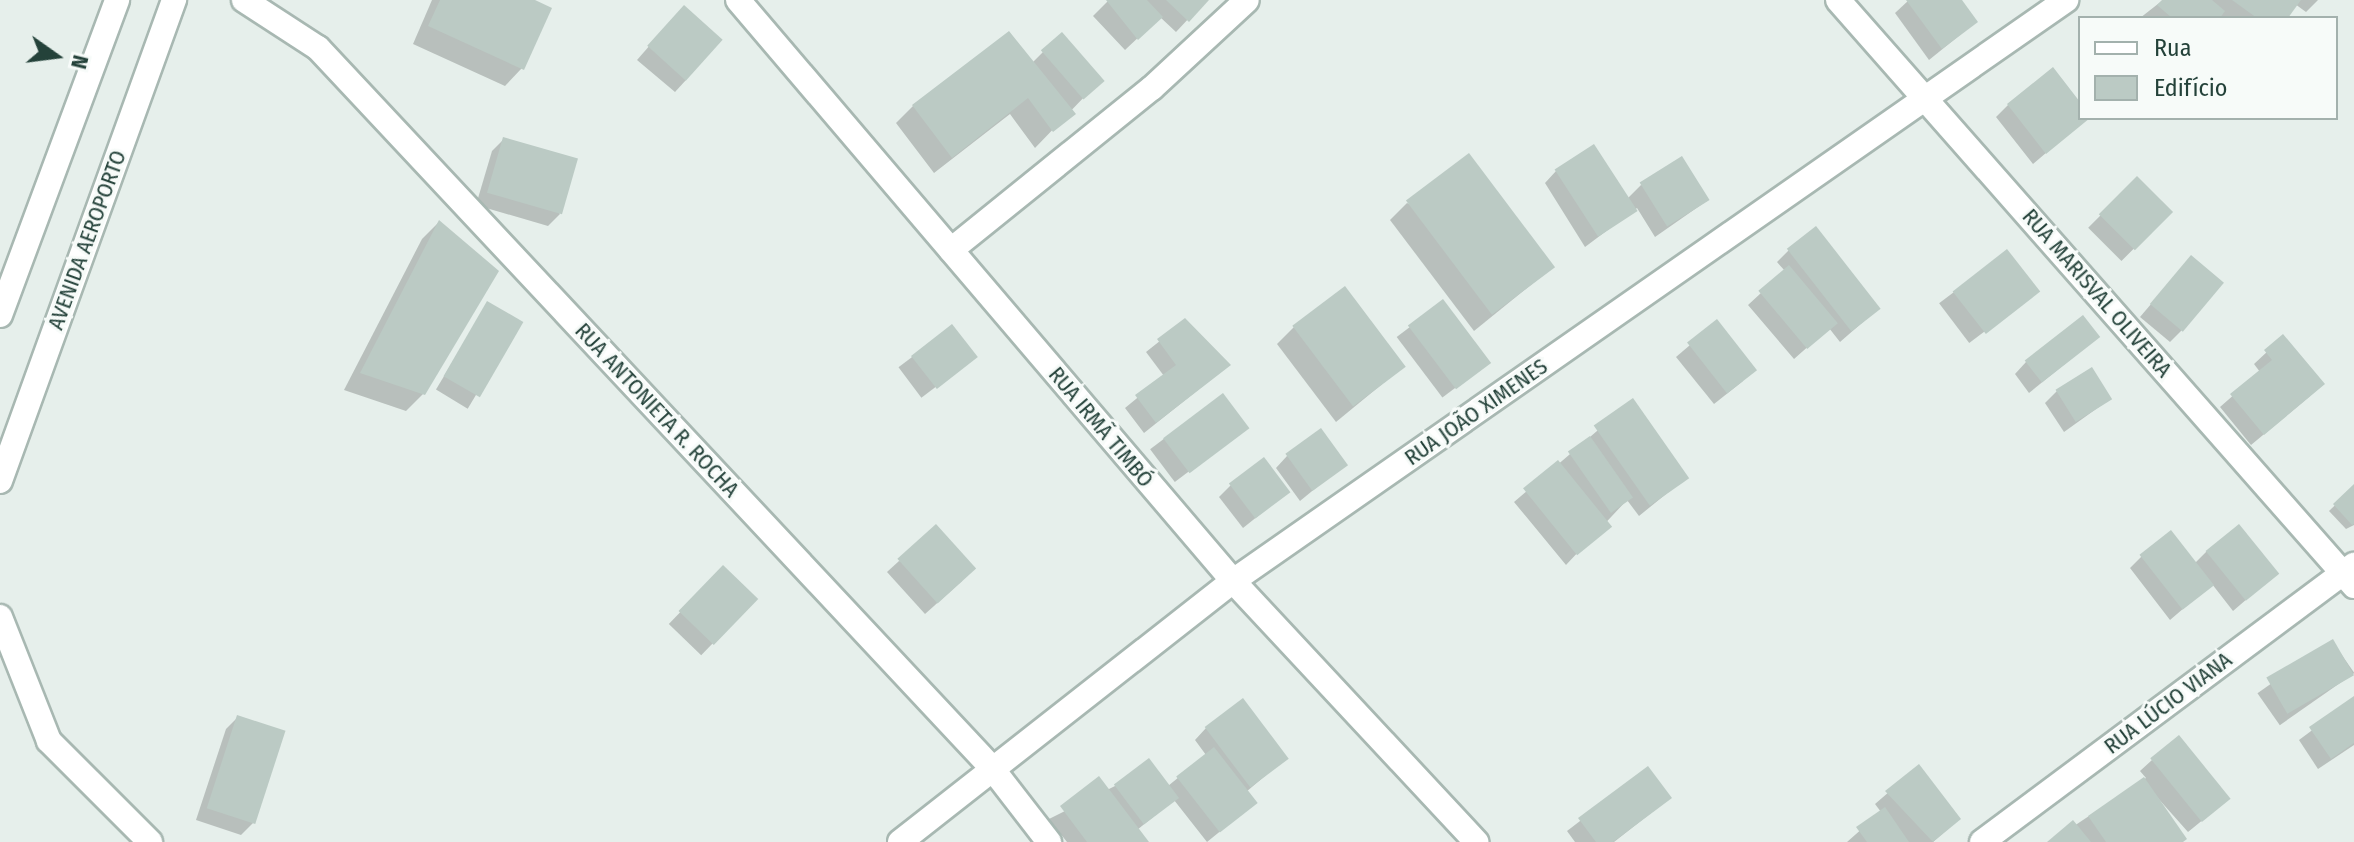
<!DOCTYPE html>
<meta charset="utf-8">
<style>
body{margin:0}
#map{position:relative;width:2354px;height:842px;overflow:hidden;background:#e6efeb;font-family:"Fira Sans Condensed",sans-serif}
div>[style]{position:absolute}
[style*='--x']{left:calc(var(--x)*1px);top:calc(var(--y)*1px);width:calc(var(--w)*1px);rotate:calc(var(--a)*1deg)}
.shadow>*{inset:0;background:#0003;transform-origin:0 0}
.building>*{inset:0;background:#bbcac4;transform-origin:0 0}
.roads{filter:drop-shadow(2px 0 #a8b8b2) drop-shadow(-2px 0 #a8b8b2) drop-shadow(0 2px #a8b8b2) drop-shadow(0 -2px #a8b8b2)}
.street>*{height:24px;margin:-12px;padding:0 12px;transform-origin:12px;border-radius:12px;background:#fff}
.secondary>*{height:24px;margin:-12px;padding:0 12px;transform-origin:12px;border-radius:12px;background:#fff}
span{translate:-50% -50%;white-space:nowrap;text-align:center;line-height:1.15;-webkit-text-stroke:6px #f7fbf9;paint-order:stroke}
.street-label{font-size:22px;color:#24423a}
.legend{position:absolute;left:2078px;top:16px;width:260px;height:104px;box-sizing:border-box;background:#f7fbf9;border:2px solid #a3b1ad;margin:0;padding:10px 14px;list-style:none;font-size:24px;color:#24423a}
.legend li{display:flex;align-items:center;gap:16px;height:40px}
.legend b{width:40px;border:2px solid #a3b1ad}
.north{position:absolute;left:16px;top:16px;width:80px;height:80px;-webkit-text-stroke:6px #f7fbf9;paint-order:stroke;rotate:104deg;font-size:22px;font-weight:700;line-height:32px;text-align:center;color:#24423a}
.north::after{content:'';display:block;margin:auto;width:28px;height:36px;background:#24423a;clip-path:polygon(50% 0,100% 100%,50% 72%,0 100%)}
</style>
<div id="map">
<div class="shadow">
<i style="clip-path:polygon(432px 0,534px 0,522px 68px,505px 86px,413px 44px)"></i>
<i style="clip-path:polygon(1109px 0,1206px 0,1176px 32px,1160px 17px,1125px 50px,1093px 16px)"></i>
<i style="clip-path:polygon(1909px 0,1960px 0,1976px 22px,1929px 60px,1895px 13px)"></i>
<i style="clip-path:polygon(2163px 0,2318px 0,2306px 12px,2295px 4px,2285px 18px,2140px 18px)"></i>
<i style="clip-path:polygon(672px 20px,686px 80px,675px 92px,637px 60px)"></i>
<i style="clip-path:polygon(1043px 52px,1089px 92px,1035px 148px,1010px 114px,934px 173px,896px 123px,913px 106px,1032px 63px)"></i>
<i style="clip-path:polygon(2008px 105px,2080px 105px,2080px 118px,2087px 118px,2033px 164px,1996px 117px)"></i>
<i style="clip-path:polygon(504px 139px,560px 214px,548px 226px,476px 205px,492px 151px)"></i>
<i style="clip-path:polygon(1556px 171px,1627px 199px,1641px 185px,1708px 200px,1655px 237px,1637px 208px,1585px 247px,1545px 183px)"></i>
<i style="left:2137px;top:179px;width:47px;height:69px;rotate:45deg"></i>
<i style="clip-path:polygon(1407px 203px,1553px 267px,1474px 331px,1390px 220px)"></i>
<i style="clip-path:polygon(439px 222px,424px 393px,406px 411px,344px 390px,422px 239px)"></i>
<i style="clip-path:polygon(1789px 250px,1879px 308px,1840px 342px,1829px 328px,1794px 359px,1748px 305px,1785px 271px,1777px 262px)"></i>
<i style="left:2007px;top:252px;width:50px;height:85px;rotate:53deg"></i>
<i style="clip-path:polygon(2180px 270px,2182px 330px,2170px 342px,2140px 317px)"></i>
<i style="left:1443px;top:302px;width:76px;height:58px;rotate:53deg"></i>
<i style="left:488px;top:303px;width:37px;height:101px;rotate:31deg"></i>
<i style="clip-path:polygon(1185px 321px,1229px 365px,1144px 433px,1125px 408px,1164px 376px,1146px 352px)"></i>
<i style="clip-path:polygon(1717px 322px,1743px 381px,1714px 404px,1676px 357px)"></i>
<i style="left:952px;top:327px;width:38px;height:67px;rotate:53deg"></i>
<i style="clip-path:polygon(1294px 327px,1404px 366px,1336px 422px,1277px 344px)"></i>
<i style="clip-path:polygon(2098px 337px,2029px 393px,2015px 374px,2026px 362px)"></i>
<i style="clip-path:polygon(2283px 337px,2310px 396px,2251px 445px,2220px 407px,2260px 372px,2254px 364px)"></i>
<i style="clip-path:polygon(2057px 391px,2110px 399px,2064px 432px,2045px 403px)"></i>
<i style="left:1222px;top:395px;width:41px;height:90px;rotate:53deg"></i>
<i style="clip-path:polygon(1632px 401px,1687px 477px,1639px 516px,1627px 500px,1566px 565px,1514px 502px)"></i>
<i style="clip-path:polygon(1287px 456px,1345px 464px,1300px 501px,1276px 468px)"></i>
<i style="clip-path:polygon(1231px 485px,1288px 492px,1243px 528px,1219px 497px)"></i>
<i style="clip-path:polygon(2354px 487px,2354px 525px,2346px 529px,2329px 511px)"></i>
<i style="clip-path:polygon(2207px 551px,2276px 574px,2233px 611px,2212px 584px,2170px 620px,2130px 568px,2142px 556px,2194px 564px)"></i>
<i style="clip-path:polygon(899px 561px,962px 581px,925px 614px,887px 572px)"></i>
<i style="left:723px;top:568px;width:45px;height:78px;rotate:44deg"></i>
<i style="left:2332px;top:641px;width:39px;height:91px;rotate:55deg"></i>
<i style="clip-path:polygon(2354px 699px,2354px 745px,2318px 769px,2299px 740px)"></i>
<i style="clip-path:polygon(238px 717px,253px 823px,241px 835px,196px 820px,226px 729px)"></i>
<i style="clip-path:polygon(1206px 728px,1286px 758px,1246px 792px,1255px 803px,1207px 842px,1174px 800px,1137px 830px,1146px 842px,1067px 842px,1049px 819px,1115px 786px,1168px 786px,1206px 755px,1195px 740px)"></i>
<i style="clip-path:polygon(2152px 760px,2215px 810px,2188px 832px,2148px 787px,2182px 842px,2050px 842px,2146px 778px,2140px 771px)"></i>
<i style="clip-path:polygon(1918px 767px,1959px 819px,1933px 842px,1847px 842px,1881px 812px,1875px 804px)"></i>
<i style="clip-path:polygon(1648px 769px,1670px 798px,1614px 842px,1575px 842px,1567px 831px)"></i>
</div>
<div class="building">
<i style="clip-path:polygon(440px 0,535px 0,552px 8px,524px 70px,428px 26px)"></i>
<i style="clip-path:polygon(1106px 0,1147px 0,1163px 17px,1138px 40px)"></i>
<i style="clip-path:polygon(1166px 0,1209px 0,1189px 22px)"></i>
<i style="clip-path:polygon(1906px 0,1962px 0,1978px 22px,1942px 49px)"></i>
<i style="clip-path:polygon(2162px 0,2212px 0,2225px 11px,2220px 18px,2172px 18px,2157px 5px)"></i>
<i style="clip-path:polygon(2232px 0,2301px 0,2288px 18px,2257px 18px)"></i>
<i style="left:684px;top:5px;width:52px;height:55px;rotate:42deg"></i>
<i style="clip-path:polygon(1009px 31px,1076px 114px,1053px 132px,1028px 98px,952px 158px,912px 105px)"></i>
<i style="left:1062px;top:32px;width:65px;height:28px;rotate:49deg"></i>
<i style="clip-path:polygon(2053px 67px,2080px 102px,2080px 118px,2090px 118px,2046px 154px,2007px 104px)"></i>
<i style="left:503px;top:137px;width:78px;height:58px;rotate:16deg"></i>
<i style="left:1594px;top:144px;width:80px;height:47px;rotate:57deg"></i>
<i style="left:1469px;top:153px;width:143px;height:79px;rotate:53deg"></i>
<i style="left:1682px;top:156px;width:52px;height:50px;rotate:58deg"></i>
<i style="left:2137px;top:176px;width:51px;height:54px;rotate:45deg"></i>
<i style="clip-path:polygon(439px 220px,499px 271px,425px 395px,360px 373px)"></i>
<i style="left:1816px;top:226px;width:105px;height:37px;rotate:52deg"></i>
<i style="left:2007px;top:249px;width:54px;height:69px;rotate:52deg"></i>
<i style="left:2191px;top:255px;width:43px;height:64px;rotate:40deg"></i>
<i style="left:1789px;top:265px;width:76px;height:40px;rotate:50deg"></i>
<i style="left:1345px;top:286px;width:101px;height:66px;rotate:53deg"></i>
<i style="left:1443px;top:299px;width:80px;height:44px;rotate:53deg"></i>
<i style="left:487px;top:301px;width:42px;height:87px;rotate:30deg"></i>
<i style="left:2083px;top:315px;width:28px;height:74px;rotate:52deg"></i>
<i style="clip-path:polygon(1185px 318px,1231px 365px,1156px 423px,1135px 395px,1176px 365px,1157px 339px)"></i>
<i style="left:1717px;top:319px;width:65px;height:38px;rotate:52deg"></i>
<i style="left:952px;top:324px;width:42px;height:52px;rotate:52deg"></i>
<i style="clip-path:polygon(2283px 334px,2325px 384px,2264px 435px,2230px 394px,2272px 360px,2264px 350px)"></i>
<i style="left:2092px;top:367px;width:38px;height:43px;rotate:58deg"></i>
<i style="left:1223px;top:393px;width:44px;height:75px;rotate:53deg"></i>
<i style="left:1633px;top:398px;width:98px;height:48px;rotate:55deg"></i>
<i style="left:1321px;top:428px;width:46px;height:44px;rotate:54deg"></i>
<i style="left:1590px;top:436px;width:75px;height:27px;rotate:55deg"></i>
<i style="left:1264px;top:457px;width:44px;height:44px;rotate:53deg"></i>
<i style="left:1558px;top:460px;width:86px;height:45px;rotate:51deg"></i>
<i style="clip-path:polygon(2354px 484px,2354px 524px,2352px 525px,2333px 504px)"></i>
<i style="left:936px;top:524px;width:60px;height:52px;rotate:48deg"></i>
<i style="left:2239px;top:524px;width:64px;height:43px;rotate:51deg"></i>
<i style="left:2171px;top:530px;width:70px;height:40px;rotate:52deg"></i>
<i style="left:723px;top:565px;width:49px;height:64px;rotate:44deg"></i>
<i style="left:2333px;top:639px;width:42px;height:77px;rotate:60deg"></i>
<i style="clip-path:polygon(2354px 696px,2354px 743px,2331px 759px,2309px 727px)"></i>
<i style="left:1243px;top:698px;width:76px;height:48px;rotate:53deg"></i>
<i style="left:237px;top:715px;width:51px;height:98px;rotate:18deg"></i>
<i style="left:2179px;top:735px;width:82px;height:37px;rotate:51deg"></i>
<i style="left:1214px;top:747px;width:71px;height:48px;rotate:52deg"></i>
<i style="left:1149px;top:758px;width:50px;height:44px;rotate:53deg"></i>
<i style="clip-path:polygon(1919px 764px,1961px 819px,1933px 842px,1885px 791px)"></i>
<i style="clip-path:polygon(1648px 766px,1672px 798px,1613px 842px,1596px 842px,1578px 818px)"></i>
<i style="clip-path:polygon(1099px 776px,1149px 842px,1087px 842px,1060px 806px)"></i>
<i style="clip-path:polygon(2144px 777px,2187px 839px,2183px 842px,2106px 842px,2088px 816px)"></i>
<i style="clip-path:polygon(1885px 807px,1909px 842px,1867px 842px,1856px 827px)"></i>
<i style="clip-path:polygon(2073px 820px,2091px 842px,2047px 842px)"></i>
</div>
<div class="roads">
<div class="street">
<i style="--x:244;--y:0;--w:88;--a:33"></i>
<i style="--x:318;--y:48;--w:985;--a:46.89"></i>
<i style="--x:991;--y:767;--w:95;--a:52.3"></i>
<i style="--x:738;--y:0;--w:763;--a:49.57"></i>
<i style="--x:1233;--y:581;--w:357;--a:47"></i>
<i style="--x:1838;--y:0;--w:781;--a:48.63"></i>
<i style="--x:951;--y:250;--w:258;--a:-38.9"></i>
<i style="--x:1152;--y:88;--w:129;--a:-42.8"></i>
<i style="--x:0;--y:617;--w:133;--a:68.4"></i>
<i style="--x:49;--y:741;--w:143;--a:45"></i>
<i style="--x:900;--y:842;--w:423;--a:-38.1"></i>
<i style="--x:1233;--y:581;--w:1016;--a:-34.89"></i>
<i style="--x:1982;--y:842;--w:464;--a:-36.7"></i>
</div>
<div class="secondary">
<i style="--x:0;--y:315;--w:336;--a:-69.6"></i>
<i style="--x:0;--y:481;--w:512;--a:-70.11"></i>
</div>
</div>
<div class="street-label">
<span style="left:87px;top:240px;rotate:-70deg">AVENIDA AEROPORTO</span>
<span style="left:2097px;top:293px;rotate:49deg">RUA MARISVAL OLIVEIRA</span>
<span style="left:657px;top:410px;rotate:47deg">RUA ANTONIETA R. ROCHA</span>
<span style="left:1476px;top:412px;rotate:-35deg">RUA JOÃO XIMENES</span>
<span style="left:1101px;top:427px;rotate:50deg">RUA IRMÃ TIMBÓ</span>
<span style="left:2168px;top:703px;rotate:-37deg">RUA LÚCIO VIANA</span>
</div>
<ul class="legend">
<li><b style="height:10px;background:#fff"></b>Rua</li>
<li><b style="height:22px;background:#bbcac4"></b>Edifício</li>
</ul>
<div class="north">N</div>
</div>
